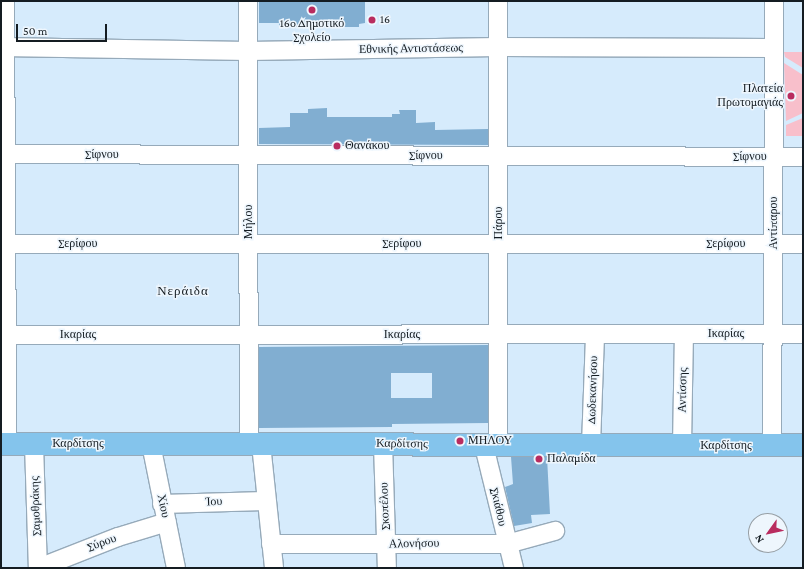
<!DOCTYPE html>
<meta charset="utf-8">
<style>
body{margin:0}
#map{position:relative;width:804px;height:569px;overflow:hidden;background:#d6ebfc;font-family:"Crimson Pro",serif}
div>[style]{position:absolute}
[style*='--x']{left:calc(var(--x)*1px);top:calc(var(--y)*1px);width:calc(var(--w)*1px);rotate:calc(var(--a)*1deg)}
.green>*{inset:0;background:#f8bfcb}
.building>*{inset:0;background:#81aed1}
.roads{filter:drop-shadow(1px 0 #96aaba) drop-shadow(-1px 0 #96aaba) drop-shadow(0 1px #96aaba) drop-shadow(0 -1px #96aaba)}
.minor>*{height:18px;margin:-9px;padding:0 9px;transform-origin:9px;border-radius:9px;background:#fff}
.major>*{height:22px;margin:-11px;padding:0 11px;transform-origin:11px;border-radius:11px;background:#84c4ec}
.dots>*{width:11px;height:11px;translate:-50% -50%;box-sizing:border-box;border:2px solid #eef6fd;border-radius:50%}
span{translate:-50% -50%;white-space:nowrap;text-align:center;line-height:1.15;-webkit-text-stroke:3px #eef6fd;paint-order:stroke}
.poi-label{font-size:12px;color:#141c22}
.left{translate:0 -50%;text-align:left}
.right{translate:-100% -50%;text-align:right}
.street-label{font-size:12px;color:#141c22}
.neighbourhood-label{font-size:13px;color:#141c22;letter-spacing:1px}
.frame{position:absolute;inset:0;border:2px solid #141c22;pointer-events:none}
.north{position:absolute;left:748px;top:513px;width:40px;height:40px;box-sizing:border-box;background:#eef6fd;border:1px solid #979fa5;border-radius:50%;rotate:237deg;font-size:11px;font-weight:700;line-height:16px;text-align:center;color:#141c22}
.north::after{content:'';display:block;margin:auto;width:14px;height:18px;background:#b92c5f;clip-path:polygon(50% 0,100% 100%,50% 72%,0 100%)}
.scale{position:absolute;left:16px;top:24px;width:91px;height:18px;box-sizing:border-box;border:2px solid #141c22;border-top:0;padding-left:5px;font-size:12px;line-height:14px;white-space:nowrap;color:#141c22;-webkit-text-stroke:3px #eef6fd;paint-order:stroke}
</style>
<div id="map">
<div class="green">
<i style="clip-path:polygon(784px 52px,803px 52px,803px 68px,785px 57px)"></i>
<i style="clip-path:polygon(784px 63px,803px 75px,803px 113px,786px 121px)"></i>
<i style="clip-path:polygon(803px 118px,803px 136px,786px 136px,786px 125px)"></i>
</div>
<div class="building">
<i style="clip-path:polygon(259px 1px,365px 1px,365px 23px,359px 24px,359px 27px,279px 27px,279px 23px,259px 23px)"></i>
<i style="clip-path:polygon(327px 108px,327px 117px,392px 117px,392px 114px,400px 114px,399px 110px,416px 110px,416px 123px,435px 122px,435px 130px,488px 129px,488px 145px,259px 144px,259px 128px,290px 127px,290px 113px,308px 113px,308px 109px)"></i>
<i style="clip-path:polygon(evenodd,488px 345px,488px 423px,392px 424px,392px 427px,259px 428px,259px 347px,488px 345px,391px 373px,432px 373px,432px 398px,391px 398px,391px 373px)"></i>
<i style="clip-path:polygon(511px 457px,547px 457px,550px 514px,531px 515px,532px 523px,514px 526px,505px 487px,513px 484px)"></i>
</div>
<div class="roads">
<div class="minor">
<i style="--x:5;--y:1;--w:443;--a:89.7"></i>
<i style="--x:248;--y:1;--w:443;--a:89.9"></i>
<i style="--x:498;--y:1;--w:444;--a:90"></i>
<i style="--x:1;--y:47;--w:247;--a:0.9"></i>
<i style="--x:248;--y:51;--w:250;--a:-0.9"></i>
<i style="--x:498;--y:47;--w:276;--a:0.2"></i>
<i style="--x:1;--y:154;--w:802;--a:0.21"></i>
<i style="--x:1;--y:244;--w:802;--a:0"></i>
<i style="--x:1;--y:335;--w:802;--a:-0.07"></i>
<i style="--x:34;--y:444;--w:124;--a:88.2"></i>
<i style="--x:151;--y:444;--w:126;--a:78.6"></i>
<i style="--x:261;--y:444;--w:125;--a:84"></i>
<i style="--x:383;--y:444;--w:124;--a:88.2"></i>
<i style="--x:591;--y:445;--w:110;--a:-87.9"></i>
<i style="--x:772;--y:445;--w:444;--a:-89.7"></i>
<i style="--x:484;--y:446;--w:126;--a:76.2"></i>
<i style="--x:682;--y:446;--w:112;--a:-89"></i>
<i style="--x:162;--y:504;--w:103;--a:-1.7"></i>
<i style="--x:271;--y:544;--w:236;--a:0"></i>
<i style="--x:507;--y:544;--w:50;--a:-15.2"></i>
<i style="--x:39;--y:568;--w:85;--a:-21.4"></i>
<i style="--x:118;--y:537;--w:51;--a:-17"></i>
</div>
<div class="major">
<i style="--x:1;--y:444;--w:802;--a:0.07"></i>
</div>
</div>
<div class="dots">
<i style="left:312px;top:10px;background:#b92c5f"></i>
<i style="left:372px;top:20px;background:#b92c5f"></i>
<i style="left:791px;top:96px;background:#b92c5f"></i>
<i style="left:337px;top:146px;background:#b92c5f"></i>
<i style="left:460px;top:441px;background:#b92c5f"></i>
<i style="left:539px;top:459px;background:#b92c5f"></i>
</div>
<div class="poi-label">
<span class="left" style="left:380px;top:20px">16</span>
<span style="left:312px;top:31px">16o Δημοτικό<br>Σχολείο</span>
<span class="right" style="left:783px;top:96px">Πλατεία<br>Πρωτομαγιάς</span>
<span class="left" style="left:345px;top:146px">Θανάκου</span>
<span class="left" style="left:468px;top:441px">ΜΗΛΟΥ</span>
<span class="left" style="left:547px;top:459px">Παλαμίδα</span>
</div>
<div class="street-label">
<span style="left:411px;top:49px;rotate:-1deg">Εθνικής Αντιστάσεως</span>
<span style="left:102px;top:155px">Σίφνου</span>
<span style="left:426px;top:156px">Σίφνου</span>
<span style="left:750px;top:157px">Σίφνου</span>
<span style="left:249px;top:222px;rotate:-90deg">Μήλου</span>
<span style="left:499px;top:223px;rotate:-90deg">Πάρου</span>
<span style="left:774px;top:223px;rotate:-90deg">Αντίπαρου</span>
<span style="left:78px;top:244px">Σερίφου</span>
<span style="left:402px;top:244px">Σερίφου</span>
<span style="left:726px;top:244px">Σερίφου</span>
<span style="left:726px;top:334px">Ικαρίας</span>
<span style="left:78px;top:335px">Ικαρίας</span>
<span style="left:402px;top:335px">Ικαρίας</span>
<span style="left:593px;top:390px;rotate:-88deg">Δωδεκανήσου</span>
<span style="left:683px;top:390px;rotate:-89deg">Αντίσσης</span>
<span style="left:78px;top:444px">Καρδίτσης</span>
<span style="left:402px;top:444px;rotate:1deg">Καρδίτσης</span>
<span style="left:726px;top:446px">Καρδίτσης</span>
<span style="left:214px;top:502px;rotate:-2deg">Ίου</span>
<span style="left:36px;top:506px;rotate:-92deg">Σαμοθράκης</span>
<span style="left:163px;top:506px;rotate:78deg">Χίου</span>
<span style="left:385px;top:506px;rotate:-92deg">Σκοπέλου</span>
<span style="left:498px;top:507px;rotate:77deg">Σκιάθου</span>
<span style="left:102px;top:543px;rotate:-20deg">Σύρου</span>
<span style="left:414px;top:544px;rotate:-1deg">Αλονήσου</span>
</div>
<div class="neighbourhood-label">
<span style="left:183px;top:291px">Νεράιδα</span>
</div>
<div class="frame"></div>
<div class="north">N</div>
<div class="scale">50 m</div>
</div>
